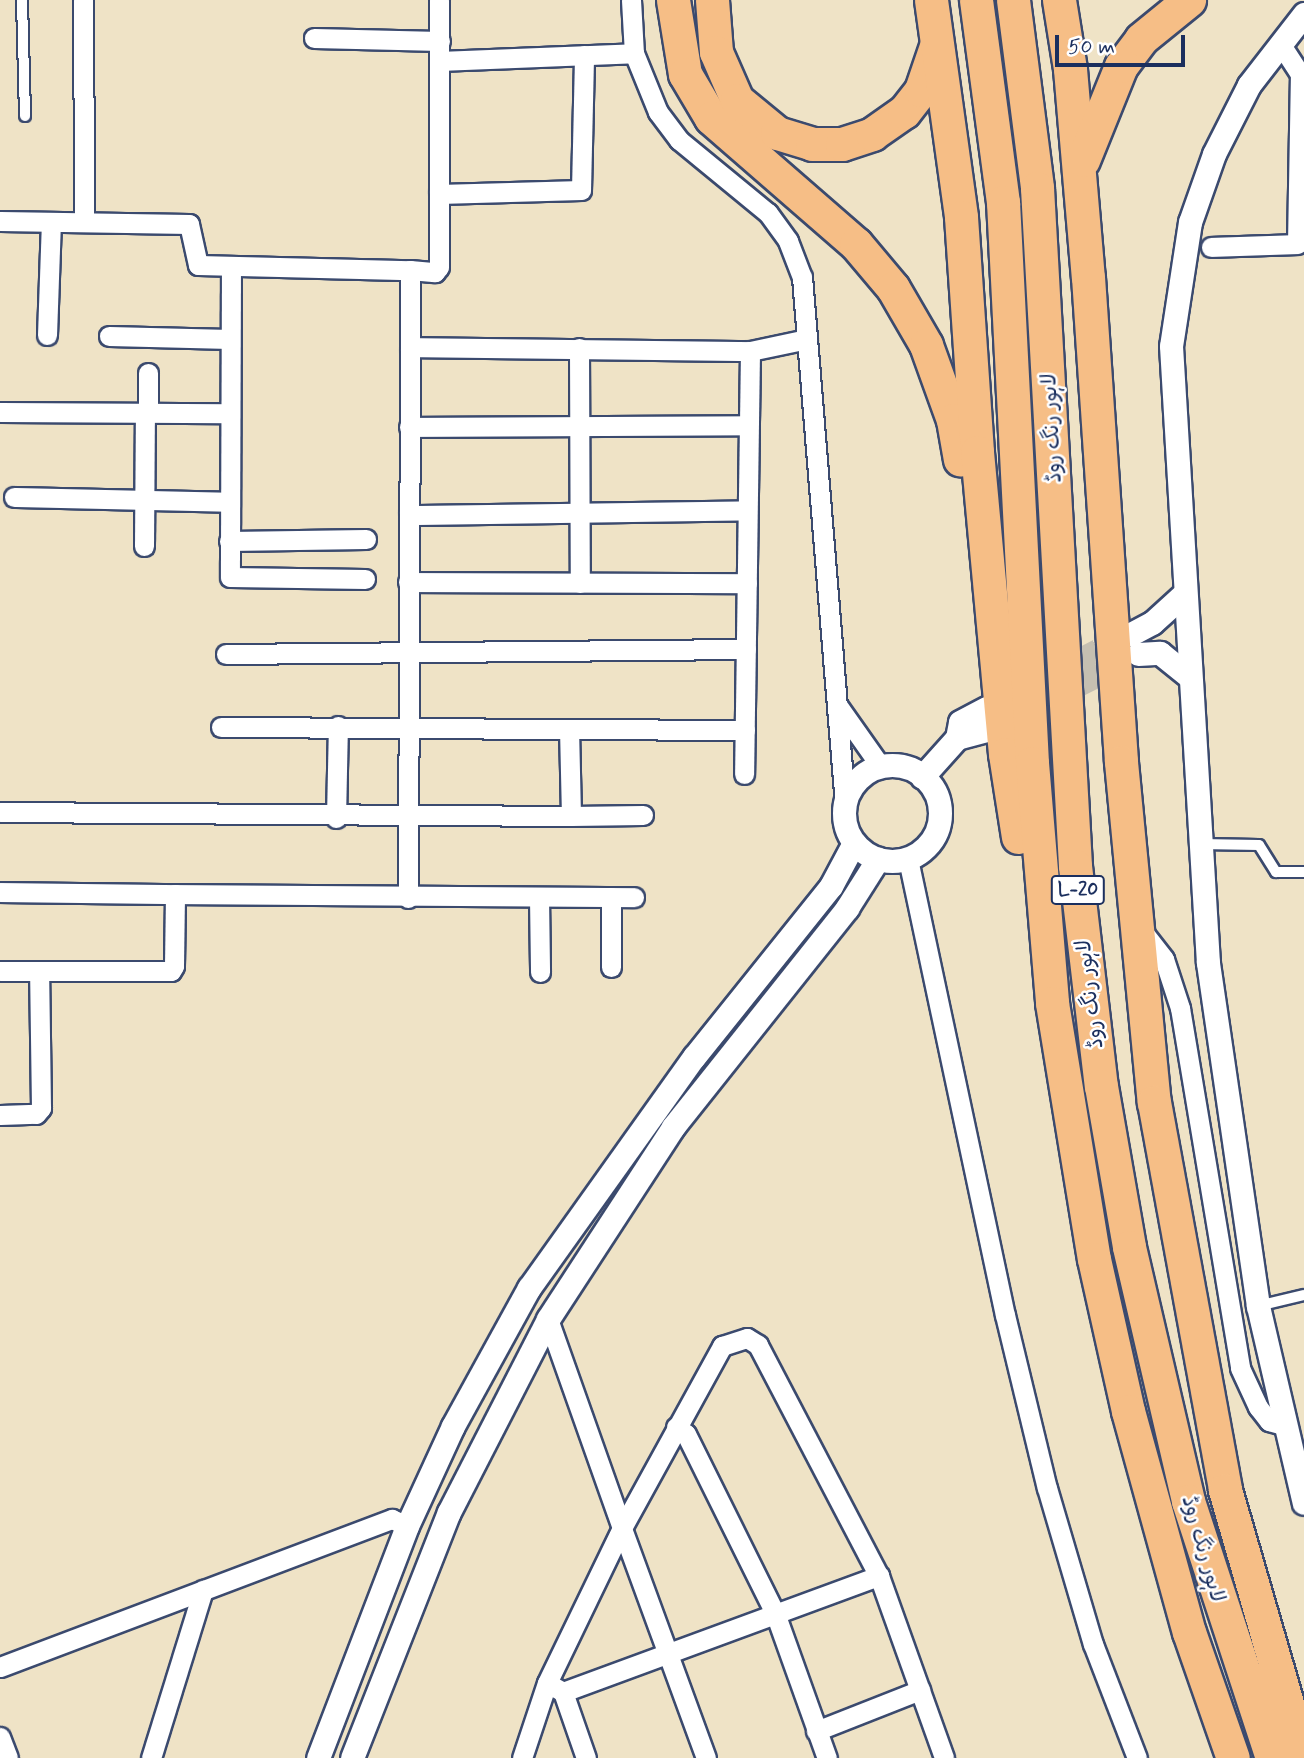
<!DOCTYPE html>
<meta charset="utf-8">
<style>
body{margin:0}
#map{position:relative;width:1304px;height:1758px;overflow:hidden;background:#efe3c6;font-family:Mynerve,"Playpen Sans Arabic",sans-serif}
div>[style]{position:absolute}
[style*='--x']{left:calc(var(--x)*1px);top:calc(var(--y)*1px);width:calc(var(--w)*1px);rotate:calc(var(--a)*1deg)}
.tertiary-tunnel>*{height:23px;margin-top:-11.5px;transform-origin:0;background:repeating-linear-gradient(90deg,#c5bfb1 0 23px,transparent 0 34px)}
.roads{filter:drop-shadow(2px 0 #3b4a6e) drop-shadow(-2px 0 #3b4a6e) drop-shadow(0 2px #3b4a6e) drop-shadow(0 -2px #3b4a6e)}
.service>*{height:10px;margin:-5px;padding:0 5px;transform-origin:5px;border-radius:5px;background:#fff}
.minor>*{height:19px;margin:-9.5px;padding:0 9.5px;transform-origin:9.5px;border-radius:9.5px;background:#fff}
.tertiary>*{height:23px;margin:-11.5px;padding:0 11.5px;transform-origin:11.5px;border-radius:11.5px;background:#fff}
.tertiary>.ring{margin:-11.5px;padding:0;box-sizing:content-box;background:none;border:23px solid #fff;border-radius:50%}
.motorway>*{height:33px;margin:-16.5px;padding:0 16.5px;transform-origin:16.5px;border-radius:16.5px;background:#f6be86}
span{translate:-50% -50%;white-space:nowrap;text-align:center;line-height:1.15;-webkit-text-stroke:5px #fff;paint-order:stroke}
.shield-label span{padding:2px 5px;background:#fff;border:2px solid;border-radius:5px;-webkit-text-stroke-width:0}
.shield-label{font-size:19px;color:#1b2f5e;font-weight:700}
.street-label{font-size:21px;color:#1b2f5e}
.scale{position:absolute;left:1055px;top:35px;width:130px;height:32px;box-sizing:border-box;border:4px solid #1b2f5e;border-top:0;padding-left:9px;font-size:21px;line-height:24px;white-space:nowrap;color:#1b2f5e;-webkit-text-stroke:5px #fff;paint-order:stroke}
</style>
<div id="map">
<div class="tertiary-tunnel">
<i style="--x:1017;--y:692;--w:119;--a:-27.4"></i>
<i style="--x:1019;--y:715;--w:120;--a:-26.8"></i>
</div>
<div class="roads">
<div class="service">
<i style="--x:22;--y:0;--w:116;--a:88.5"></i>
<i style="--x:1200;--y:844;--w:59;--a:1"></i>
<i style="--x:1259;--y:845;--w:32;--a:58"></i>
<i style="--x:1276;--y:872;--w:28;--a:0"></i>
<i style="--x:1258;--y:1306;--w:47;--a:-13.4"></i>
</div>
<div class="minor">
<i style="--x:83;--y:0;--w:222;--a:89.7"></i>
<i style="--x:631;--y:0;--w:53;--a:86.8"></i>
<i style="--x:634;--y:53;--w:64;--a:67.9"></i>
<i style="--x:658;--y:112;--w:35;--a:53"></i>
<i style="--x:679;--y:140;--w:115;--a:39.4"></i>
<i style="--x:768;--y:213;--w:34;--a:54"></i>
<i style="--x:788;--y:241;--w:39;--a:69"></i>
<i style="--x:802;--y:277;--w:530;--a:85.34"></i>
<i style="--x:314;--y:38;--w:126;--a:1.4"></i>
<i style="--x:439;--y:61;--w:195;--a:-2.3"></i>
<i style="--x:439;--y:194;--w:142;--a:-1.6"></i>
<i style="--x:581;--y:190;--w:135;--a:-88.7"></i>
<i style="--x:0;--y:221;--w:189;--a:0.9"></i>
<i style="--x:189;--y:224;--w:42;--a:77.6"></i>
<i style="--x:198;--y:265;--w:212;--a:1.4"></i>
<i style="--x:1211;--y:247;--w:86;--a:-2"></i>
<i style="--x:1297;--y:244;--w:170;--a:-89"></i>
<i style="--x:1300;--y:74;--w:37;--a:-123"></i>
<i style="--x:231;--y:267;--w:310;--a:90.2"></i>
<i style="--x:230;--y:577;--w:135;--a:0.8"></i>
<i style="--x:47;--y:335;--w:113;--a:-88"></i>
<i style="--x:109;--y:336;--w:121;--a:1.4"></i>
<i style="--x:410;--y:347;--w:77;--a:-90"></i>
<i style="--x:410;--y:270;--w:25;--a:5"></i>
<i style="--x:435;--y:272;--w:6;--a:-51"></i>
<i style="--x:439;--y:267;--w:267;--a:-90"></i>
<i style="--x:579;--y:348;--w:235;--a:89.8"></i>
<i style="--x:750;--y:351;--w:58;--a:-11.9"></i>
<i style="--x:148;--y:411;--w:38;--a:-90"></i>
<i style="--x:0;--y:412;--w:228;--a:0.3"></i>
<i style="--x:409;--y:427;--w:338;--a:-0.3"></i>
<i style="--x:14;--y:497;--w:215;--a:1.3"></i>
<i style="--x:409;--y:515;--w:338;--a:-0.8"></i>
<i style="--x:229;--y:541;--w:137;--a:-0.8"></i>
<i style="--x:144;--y:546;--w:135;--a:-89.6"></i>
<i style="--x:408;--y:582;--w:339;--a:0.2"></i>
<i style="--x:226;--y:654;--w:520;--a:-0.55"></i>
<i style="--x:838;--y:706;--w:75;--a:54.8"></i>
<i style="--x:221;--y:727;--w:524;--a:0.33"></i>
<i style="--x:0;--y:812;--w:571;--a:0.4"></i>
<i style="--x:571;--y:816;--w:86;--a:-91.3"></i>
<i style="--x:571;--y:816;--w:72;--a:-0.8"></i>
<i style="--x:336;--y:818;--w:92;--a:-88.8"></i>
<i style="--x:908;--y:859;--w:466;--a:78"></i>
<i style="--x:1005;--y:1315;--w:178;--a:76.4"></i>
<i style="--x:1047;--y:1488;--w:163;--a:73.6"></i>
<i style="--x:1093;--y:1644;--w:122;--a:68.9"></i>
<i style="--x:0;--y:892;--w:175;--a:0.7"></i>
<i style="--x:539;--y:897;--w:75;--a:89.2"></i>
<i style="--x:611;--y:897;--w:70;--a:90"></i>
<i style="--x:408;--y:898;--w:551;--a:-89.79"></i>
<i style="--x:410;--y:347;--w:340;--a:0.7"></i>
<i style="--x:750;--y:351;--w:423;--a:90.8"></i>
<i style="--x:1140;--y:928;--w:39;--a:52"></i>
<i style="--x:1164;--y:959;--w:52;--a:71.9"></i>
<i style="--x:1180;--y:1008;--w:365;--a:80.5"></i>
<i style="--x:1240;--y:1368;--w:43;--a:65.2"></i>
<i style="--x:1258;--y:1407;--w:18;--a:52"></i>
<i style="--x:1269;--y:1421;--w:18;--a:16"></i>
<i style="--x:0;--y:971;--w:171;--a:0"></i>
<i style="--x:171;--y:971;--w:6;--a:-59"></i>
<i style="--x:174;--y:966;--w:72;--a:-89.2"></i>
<i style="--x:175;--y:894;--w:459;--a:0.4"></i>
<i style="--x:0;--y:1115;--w:36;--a:-2"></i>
<i style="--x:36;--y:1114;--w:8;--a:-50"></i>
<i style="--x:41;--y:1108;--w:137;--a:-90.8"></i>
<i style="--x:676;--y:1427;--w:12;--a:35"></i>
<i style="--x:686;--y:1434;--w:200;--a:63.6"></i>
<i style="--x:775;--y:1613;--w:154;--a:70.3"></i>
<i style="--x:0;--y:1667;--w:419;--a:-20.7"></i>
<i style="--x:392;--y:1519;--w:17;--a:25"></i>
<i style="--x:547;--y:1683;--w:18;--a:29"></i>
<i style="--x:563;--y:1692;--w:337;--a:-20.2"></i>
<i style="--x:563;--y:1692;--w:70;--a:70.8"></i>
<i style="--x:816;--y:1731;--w:112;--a:-21.5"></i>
<i style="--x:0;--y:1737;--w:22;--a:69"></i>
<i style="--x:151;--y:1758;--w:176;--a:-72.8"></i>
<i style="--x:522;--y:1758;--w:79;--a:-71.6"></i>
<i style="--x:547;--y:1683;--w:172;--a:-64.2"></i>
<i style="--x:622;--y:1528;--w:222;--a:-109.5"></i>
<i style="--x:706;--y:1758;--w:245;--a:-110.1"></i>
<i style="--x:622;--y:1528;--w:208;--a:-61.2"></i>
<i style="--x:722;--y:1346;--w:26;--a:-18"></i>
<i style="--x:747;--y:1338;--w:13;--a:32"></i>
<i style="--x:758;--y:1345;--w:261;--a:62.4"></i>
<i style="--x:879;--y:1576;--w:193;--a:70.3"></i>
</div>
<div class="tertiary">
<i style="--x:1304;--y:14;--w:90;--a:127.8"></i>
<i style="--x:1249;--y:85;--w:77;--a:116.9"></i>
<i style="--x:1214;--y:154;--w:72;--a:109.4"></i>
<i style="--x:1190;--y:222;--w:125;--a:98.7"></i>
<i style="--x:1171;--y:346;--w:618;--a:86.57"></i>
<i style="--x:1208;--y:963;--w:347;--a:81.7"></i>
<i style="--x:1258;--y:1306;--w:202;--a:76.9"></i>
<i style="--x:1131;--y:634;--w:24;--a:-28"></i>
<i style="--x:1152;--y:623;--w:43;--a:-42.2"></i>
<i style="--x:1138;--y:654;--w:22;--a:-3"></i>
<i style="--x:1160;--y:653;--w:36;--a:39"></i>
<i style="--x:957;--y:738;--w:35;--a:-15"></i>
<i class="ring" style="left:844px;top:765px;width:73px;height:73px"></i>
<i style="--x:922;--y:777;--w:52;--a:-48.1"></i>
<i style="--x:957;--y:738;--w:16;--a:-79"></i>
<i style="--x:960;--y:722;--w:30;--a:-28"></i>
<i style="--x:318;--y:1758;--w:248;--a:-69"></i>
<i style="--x:407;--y:1526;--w:110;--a:-65.3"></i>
<i style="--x:453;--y:1426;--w:158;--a:-61.2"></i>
<i style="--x:529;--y:1288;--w:284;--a:-54.5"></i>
<i style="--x:694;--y:1057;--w:219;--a:-51.3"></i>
<i style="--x:831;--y:886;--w:49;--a:-61.9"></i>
<i style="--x:352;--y:1758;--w:264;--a:-68.5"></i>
<i style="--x:449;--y:1512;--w:217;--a:-62.8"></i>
<i style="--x:548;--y:1319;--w:229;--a:-56.9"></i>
<i style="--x:673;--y:1127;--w:280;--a:-51.5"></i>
<i style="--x:847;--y:908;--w:58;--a:-57.7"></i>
</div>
<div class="motorway">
<i style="--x:673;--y:0;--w:75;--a:80.8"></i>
<i style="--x:685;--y:74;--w:51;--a:59.4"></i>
<i style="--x:711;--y:118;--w:192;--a:41"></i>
<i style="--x:856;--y:244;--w:57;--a:49.9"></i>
<i style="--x:893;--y:288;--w:66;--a:59.9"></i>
<i style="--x:926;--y:345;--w:80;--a:70.2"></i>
<i style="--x:953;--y:420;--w:40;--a:80"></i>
<i style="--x:712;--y:0;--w:52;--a:85.6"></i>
<i style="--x:716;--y:52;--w:52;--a:66.4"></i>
<i style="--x:737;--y:100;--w:52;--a:39.5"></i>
<i style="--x:777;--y:133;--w:37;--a:17"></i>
<i style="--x:812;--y:144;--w:30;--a:0"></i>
<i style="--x:842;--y:144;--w:32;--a:-18"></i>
<i style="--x:872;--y:134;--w:39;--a:-35"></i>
<i style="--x:904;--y:112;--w:28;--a:-52"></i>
<i style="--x:921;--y:90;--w:46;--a:-71.2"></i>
<i style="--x:931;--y:0;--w:219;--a:82.1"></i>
<i style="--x:961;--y:217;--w:236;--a:86.1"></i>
<i style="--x:977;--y:452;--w:303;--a:84.7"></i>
<i style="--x:1005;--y:754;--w:84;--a:81.1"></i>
<i style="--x:976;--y:0;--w:204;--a:82.4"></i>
<i style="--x:1003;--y:202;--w:562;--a:87.04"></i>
<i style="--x:1032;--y:763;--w:241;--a:85.2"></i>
<i style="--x:1052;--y:1003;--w:259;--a:80.7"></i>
<i style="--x:1094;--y:1259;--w:156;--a:77.4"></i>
<i style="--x:1128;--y:1411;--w:229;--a:74.6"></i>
<i style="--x:1189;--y:1632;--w:133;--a:70.8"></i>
<i style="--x:1013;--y:0;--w:190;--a:82.7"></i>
<i style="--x:1037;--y:188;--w:679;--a:86.79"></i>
<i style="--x:1075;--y:866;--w:222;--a:83.3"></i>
<i style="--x:1101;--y:1086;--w:163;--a:80.1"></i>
<i style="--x:1129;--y:1247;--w:261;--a:76.9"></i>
<i style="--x:1188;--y:1501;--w:270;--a:71.9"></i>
<i style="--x:1059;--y:0;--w:70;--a:80.9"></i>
<i style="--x:1070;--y:69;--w:209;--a:85.1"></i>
<i style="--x:1088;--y:277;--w:486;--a:86.1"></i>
<i style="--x:1121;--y:762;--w:342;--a:84.5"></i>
<i style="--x:1154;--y:1102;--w:394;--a:79.6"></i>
<i style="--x:1225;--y:1490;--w:279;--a:73.8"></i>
<i style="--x:1083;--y:160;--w:101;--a:-68"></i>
<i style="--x:1121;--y:66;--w:34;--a:-53"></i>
<i style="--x:1141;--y:39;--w:62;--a:-39.1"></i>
</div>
</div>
<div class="shield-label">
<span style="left:1078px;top:890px">L-20</span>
</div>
<div class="street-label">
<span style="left:1052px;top:428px;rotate:-93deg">لاہور رنگ روڈ</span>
<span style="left:1090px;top:994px;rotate:-97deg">لاہور رنگ روڈ</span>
<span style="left:1203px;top:1549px;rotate:74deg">لاہور رنگ روڈ</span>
</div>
<div class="scale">50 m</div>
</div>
